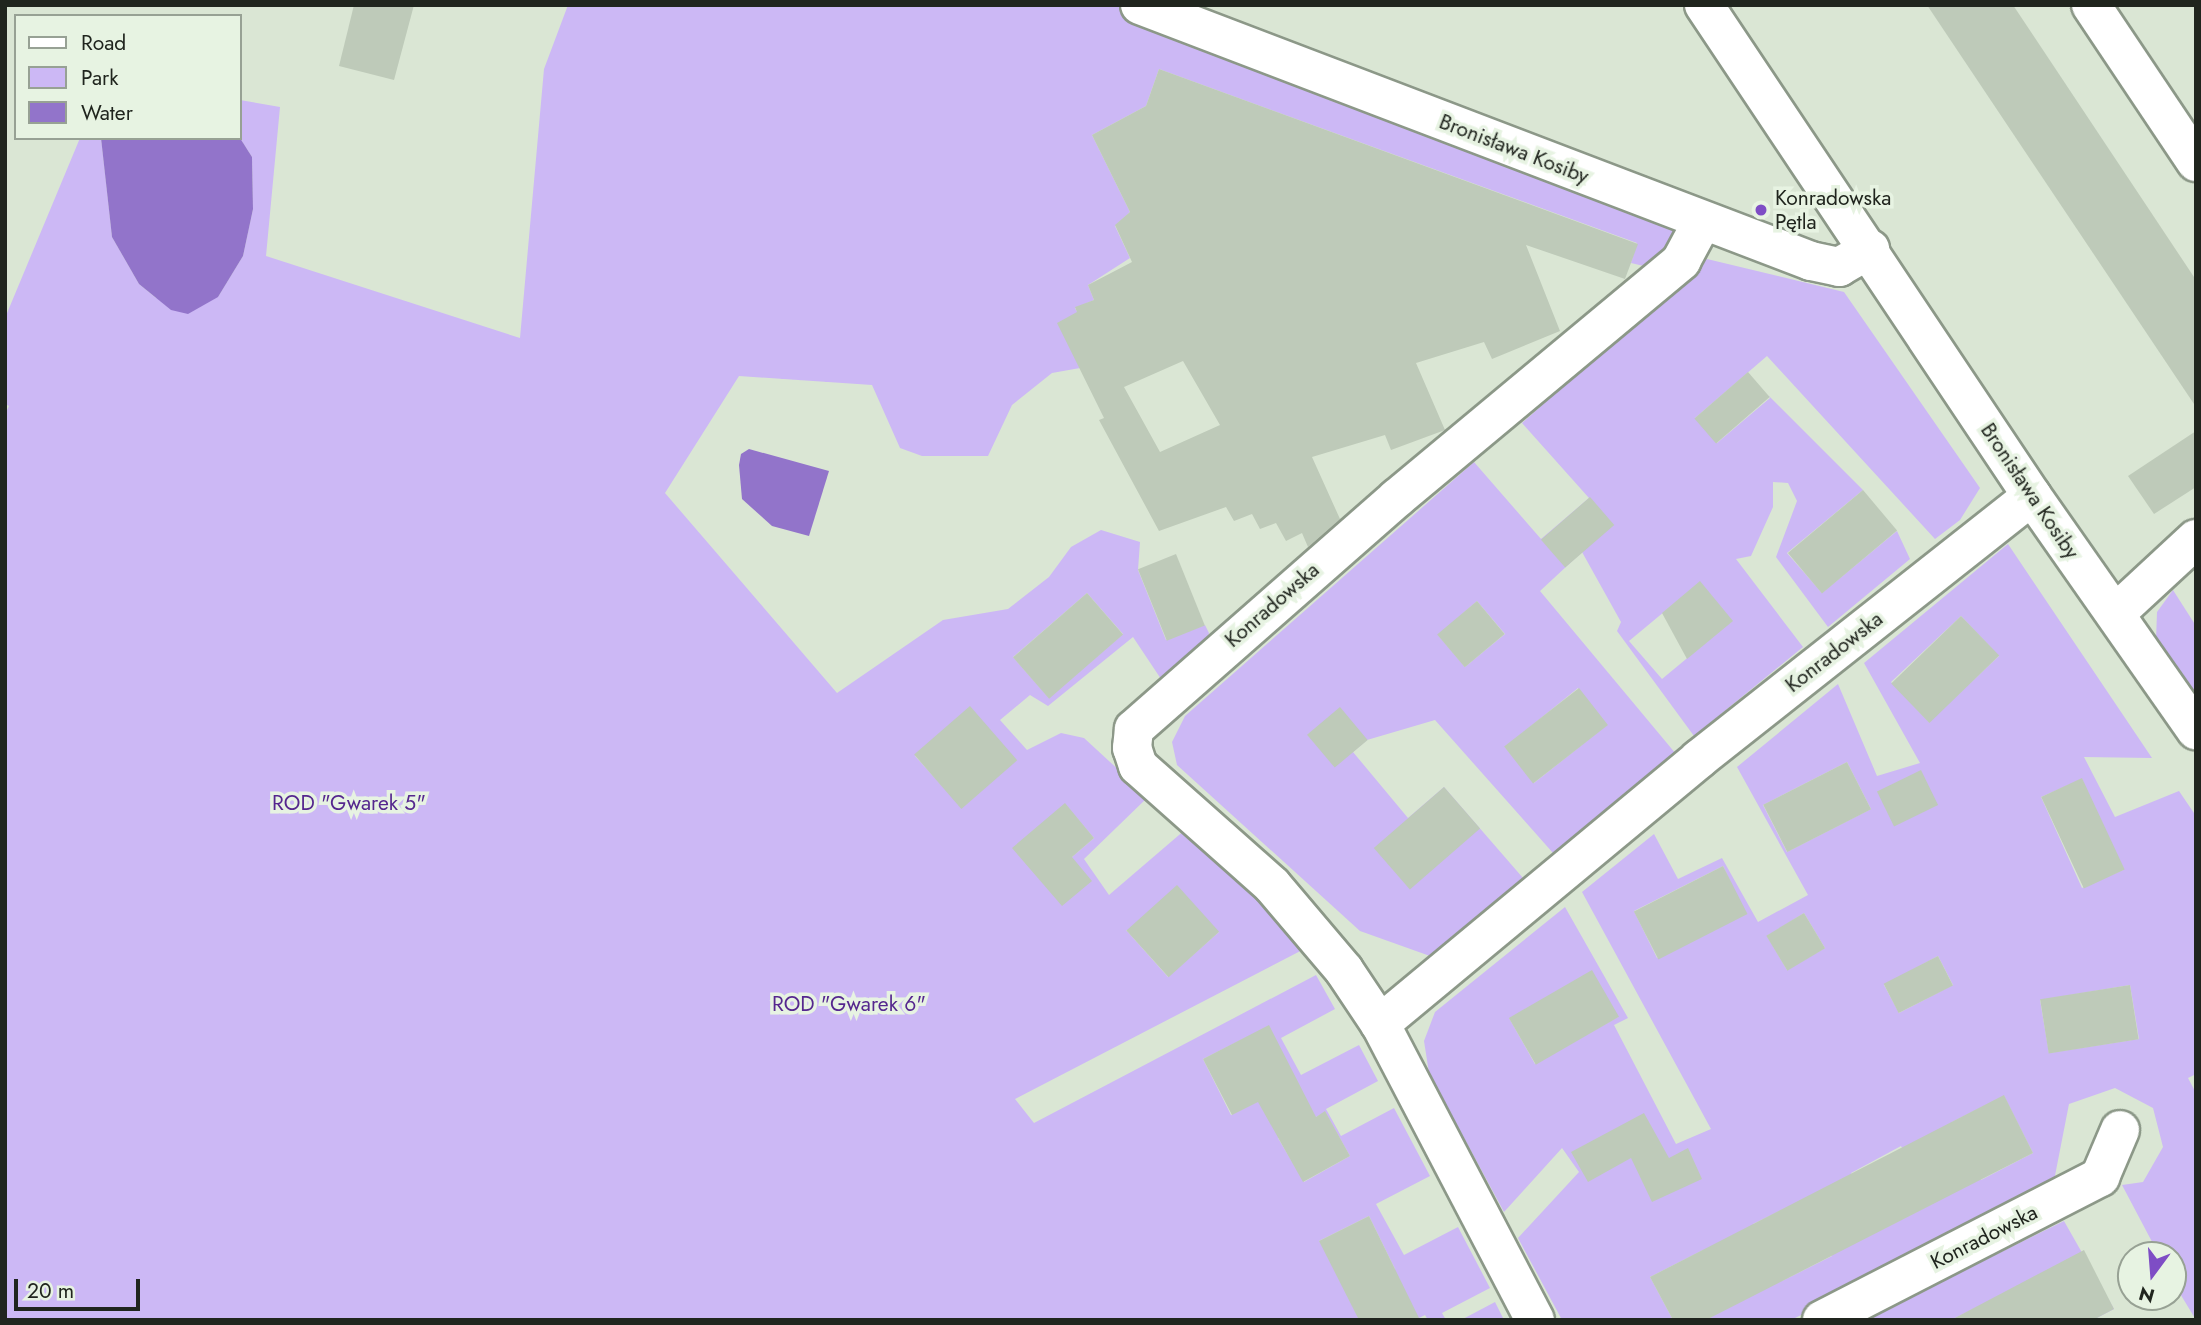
<!DOCTYPE html>
<meta charset="utf-8">
<style>
body{margin:0}
#map{position:relative;width:2201px;height:1325px;overflow:hidden;background:#dae6d4;font-family:Jost,sans-serif}
div>[style]{position:absolute}
[style*='--x']{left:calc(var(--x)*1px);top:calc(var(--y)*1px);width:calc(var(--w)*1px);rotate:calc(var(--a)*1deg)}
.green>*{inset:0;background:#ccb8f5}
.water>*{inset:0;background:#9274ca}
.building>*{inset:0;background:#becab9;transform-origin:0 0}
.roads{filter:drop-shadow(2px 0 #8c9888) drop-shadow(-2px 0 #8c9888) drop-shadow(0 2px #8c9888) drop-shadow(0 -2px #8c9888)}
.street>*{height:38px;margin:-19px;padding:0 19px;transform-origin:19px;border-radius:19px;background:#fff}
.secondary>*{height:38px;margin:-19px;padding:0 19px;transform-origin:19px;border-radius:19px;background:#fff}
.dots>*{width:19px;height:19px;translate:-50% -50%;box-sizing:border-box;border:4px solid #e7f3e2;border-radius:50%}
span{translate:-50% -50%;white-space:nowrap;text-align:center;line-height:1.15;-webkit-text-stroke:7px #e7f3e2;paint-order:stroke}
.street-label{font-size:21px;color:#20251e}
.poi-label{font-size:21px;color:#20251e}
.left{translate:0 -50%;text-align:left}
.park-label{font-size:21px;color:#55278e}
.frame{position:absolute;inset:0;border:7px solid #20251e;pointer-events:none}
.legend{position:absolute;left:14px;top:14px;width:228px;height:126px;box-sizing:border-box;background:#e7f3e2;border:2px solid #97a194;margin:0;padding:9px 12px;list-style:none;font-size:21px;color:#20251e}
.legend li{display:flex;align-items:center;gap:14px;height:35px}
.legend b{width:35px;border:2px solid #97a194}
.north{position:absolute;left:2117px;top:1241px;width:70px;height:70px;box-sizing:border-box;background:#e7f3e2;border:2px solid #97a194;border-radius:50%;rotate:196deg;font-size:19px;font-weight:700;line-height:28px;text-align:center;color:#20251e}
.north::after{content:'';display:block;margin:auto;width:24px;height:32px;background:#7e4dc5;clip-path:polygon(50% 0,100% 100%,50% 72%,0 100%)}
.scale{position:absolute;left:14px;top:1279px;width:126px;height:32px;box-sizing:border-box;border:4px solid #20251e;border-top:0;padding-left:9px;font-size:21px;line-height:24px;white-space:nowrap;color:#20251e;-webkit-text-stroke:5px #e7f3e2;paint-order:stroke}
</style>
<div id="map">
<div class="green">
<i style="clip-path:polygon(evenodd,568px 5px,1116px 5px,1659px 215px,1675px 228px,1670px 247px,1648px 267px,1631px 263px,1637px 243px,1159px 69px,1146px 106px,1092px 135px,1130px 212px,1115px 226px,1130px 258px,1088px 285px,1094px 300px,1075px 308px,1085px 326px,1080px 368px,1052px 373px,1012px 405px,988px 456px,922px 456px,900px 448px,872px 385px,739px 376px,665px 493px,837px 693px,943px 620px,1008px 609px,1049px 577px,1071px 547px,1101px 530px,1140px 542px,1138px 570px,1166px 640px,1205px 625px,1209px 633px,1203px 655px,1163px 682px,1133px 637px,1048px 706px,1030px 695px,1000px 720px,1027px 750px,1061px 733px,1084px 738px,1148px 797px,1084px 859px,1109px 895px,1186px 829px,1310px 946px,1015px 1099px,1034px 1123px,1316px 975px,1335px 1009px,1281px 1038px,1301px 1075px,1359px 1045px,1378px 1081px,1326px 1109px,1341px 1136px,1394px 1108px,1430px 1176px,1376px 1204px,1404px 1255px,1458px 1227px,1490px 1288px,1442px 1313px,1446px 1320px,1428px 1320px,1425px 1315px,1415px 1320px,5px 1320px,5px 414px,9px 406px,5px 404px,5px 318px,80px 138px,101px 138px,112px 237px,139px 284px,156px 298px,218px 297px,243px 256px,253px 209px,252px 157px,240px 138px,240px 100px,280px 107px,266px 256px,520px 338px,544px 69px,568px 5px,1087px 593px,1123px 634px,1049px 698px,1013px 657px,1087px 593px,568px 5px,970px 707px,1016px 760px,962px 808px,915px 756px,970px 707px,568px 5px,1065px 804px,1094px 838px,1072px 857px,1065px 804px,568px 5px,1126px 930px,1219px 932px,1168px 977px,1126px 930px,568px 5px,1269px 1026px,1232px 1115px,1231px 1115px,1203px 1059px,1269px 1026px,568px 5px,1325px 1112px,1350px 1156px,1304px 1182px,1278px 1138px,1325px 1112px,568px 5px,1369px 1216px,1395px 1269px,1319px 1241px,1369px 1216px)"></i>
<i style="clip-path:polygon(evenodd,1707px 259px,1844px 292px,1980px 488px,1960px 520px,1935px 539px,1767px 356px,1695px 418px,1717px 443px,1770px 398px,1768px 395px,1863px 490px,1787px 553px,1822px 593px,1897px 531px,1910px 559px,1828px 627px,1776px 557px,1797px 501px,1788px 483px,1773px 482px,1773px 507px,1751px 556px,1736px 559px,1803px 647px,1694px 736px,1617px 631px,1621px 622px,1582px 552px,1540px 591px,1676px 754px,1553px 853px,1435px 720px,1367px 740px,1353px 752px,1408px 818px,1444px 787px,1523px 878px,1430px 956px,1360px 931px,1177px 765px,1172px 742px,1185px 716px,1474px 462px,1541px 539px,1589px 498px,1522px 423px,1707px 259px,1700px 582px,1732px 621px,1662px 679px,1629px 641px,1700px 582px,1707px 259px,1477px 601px,1505px 634px,1465px 667px,1438px 635px,1477px 601px,1707px 259px,1578px 688px,1607px 725px,1534px 783px,1505px 747px,1578px 688px)"></i>
<i style="clip-path:polygon(evenodd,2008px 544px,2152px 758px,2084px 757px,2115px 817px,2179px 791px,2196px 816px,2196px 1074px,2188px 1078px,2196px 1093px,2196px 1320px,2173px 1282px,2173px 1255px,2159px 1255px,2122px 1185px,2143px 1182px,2163px 1147px,2153px 1108px,2115px 1088px,2069px 1104px,2052px 1191px,1791px 1320px,1706px 1320px,1732px 1305px,1703px 1250px,1650px 1277px,1673px 1320px,1562px 1320px,1518px 1238px,1579px 1172px,1562px 1148px,1504px 1212px,1429px 1073px,1424px 1041px,1435px 1012px,1565px 907px,1628px 1018px,1614px 1025px,1676px 1144px,1711px 1129px,1582px 892px,1654px 834px,1678px 879px,1722px 858px,1758px 922px,1808px 895px,1737px 767px,1838px 684px,1877px 776px,1920px 763px,1864px 663px,2008px 544px,1961px 616px,1999px 656px,1929px 722px,1891px 682px,1961px 616px,2008px 544px,1847px 762px,1871px 809px,1787px 852px,1763px 805px,1847px 762px,2008px 544px,2082px 779px,2123px 870px,2082px 888px,2041px 797px,2082px 779px,2008px 544px,1723px 866px,1746px 914px,1657px 958px,1634px 911px,1723px 866px,2008px 544px,1804px 913px,1825px 948px,1787px 970px,1767px 936px,1804px 913px,2008px 544px,1938px 956px,1953px 985px,1899px 1013px,1884px 985px,1938px 956px,2008px 544px,2130px 985px,2139px 1039px,2049px 1053px,2040px 1000px,2130px 985px,2008px 544px,1618px 1017px,1535px 1064px,1509px 1018px,1618px 1017px,2008px 544px,2004px 1096px,2033px 1153px,1981px 1180px,1952px 1122px,2004px 1096px,2008px 544px,1901px 1146px,1932px 1204px,1881px 1230px,1851px 1173px,1901px 1146px,2008px 544px,1804px 1199px,1832px 1256px,1782px 1281px,1753px 1224px,1804px 1199px)"></i>
<i style="clip-path:polygon(2173px 590px,2196px 626px,2196px 698px,2156px 641px,2157px 612px)"></i>
<i style="clip-path:polygon(2064px 1221px,2114px 1309px,2093px 1320px,1983px 1304px,1951px 1320px,1864px 1320px)"></i>
<i style="clip-path:polygon(1495px 1302px,1504px 1320px,1461px 1320px)"></i>
</div>
<div class="water">
<i style="clip-path:polygon(101px 138px,240px 138px,252px 157px,253px 209px,243px 256px,218px 297px,188px 314px,171px 310px,139px 284px,112px 237px)"></i>
<i style="clip-path:polygon(749px 449px,829px 471px,809px 536px,772px 526px,742px 499px,739px 465px,741px 454px)"></i>
</div>
<div class="building">
<i style="clip-path:polygon(354px 5px,414px 5px,394px 80px,339px 66px)"></i>
<i style="clip-path:polygon(1927px 5px,2013px 5px,2196px 280px,2196px 407px)"></i>
<i style="clip-path:polygon(evenodd,1159px 69px,1638px 244px,1625px 279px,1526px 245px,1560px 331px,1492px 359px,1484px 342px,1416px 363px,1445px 430px,1391px 450px,1385px 435px,1312px 457px,1340px 519px,1308px 547px,1302px 533px,1286px 541px,1276px 523px,1260px 529px,1252px 514px,1234px 521px,1226px 507px,1159px 531px,1099px 420px,1104px 418px,1057px 323px,1077px 312px,1075px 307px,1094px 300px,1088px 285px,1132px 262px,1115px 225px,1130px 212px,1092px 135px,1146px 106px,1159px 69px,1183px 361px,1220px 425px,1160px 452px,1124px 387px,1183px 361px)"></i>
<i style="left:1748px;top:372px;width:33px;height:71px;rotate:49deg"></i>
<i style="clip-path:polygon(2196px 431px,2196px 487px,2154px 514px,2128px 476px)"></i>
<i style="left:1863px;top:490px;width:53px;height:98px;rotate:50deg"></i>
<i style="left:1590px;top:497px;width:37px;height:65px;rotate:49deg"></i>
<i style="left:1176px;top:554px;width:77px;height:41px;rotate:68deg"></i>
<i style="clip-path:polygon(1700px 581px,1733px 621px,1687px 659px,1662px 613px)"></i>
<i style="left:1087px;top:593px;width:55px;height:98px;rotate:49deg"></i>
<i style="left:1477px;top:601px;width:43px;height:52px;rotate:50deg"></i>
<i style="left:1961px;top:616px;width:55px;height:97px;rotate:46deg"></i>
<i style="left:1579px;top:688px;width:47px;height:95px;rotate:52deg"></i>
<i style="left:970px;top:706px;width:72px;height:74px;rotate:49deg"></i>
<i style="left:1340px;top:707px;width:43px;height:43px;rotate:50deg"></i>
<i style="left:1847px;top:762px;width:53px;height:94px;rotate:63deg"></i>
<i style="left:1921px;top:770px;width:39px;height:49px;rotate:64deg"></i>
<i style="left:2082px;top:778px;width:101px;height:45px;rotate:65deg"></i>
<i style="left:1444px;top:787px;width:55px;height:93px;rotate:49deg"></i>
<i style="clip-path:polygon(1065px 803px,1094px 838px,1072px 857px,1092px 881px,1062px 906px,1012px 848px)"></i>
<i style="left:1723px;top:866px;width:54px;height:100px;rotate:63deg"></i>
<i style="left:1177px;top:885px;width:63px;height:68px;rotate:48deg"></i>
<i style="left:1804px;top:913px;width:41px;height:44px;rotate:59deg"></i>
<i style="left:1938px;top:956px;width:33px;height:61px;rotate:63deg"></i>
<i style="left:1592px;top:970px;width:54px;height:96px;rotate:60deg"></i>
<i style="left:2130px;top:985px;width:55px;height:91px;rotate:81deg"></i>
<i style="clip-path:polygon(1269px 1025px,1316px 1117px,1325px 1111px,1350px 1156px,1303px 1182px,1258px 1102px,1232px 1115px,1203px 1059px)"></i>
<i style="clip-path:polygon(2004px 1095px,2033px 1153px,1706px 1320px,1673px 1320px,1650px 1277px)"></i>
<i style="clip-path:polygon(1644px 1113px,1669px 1158px,1688px 1148px,1702px 1179px,1652px 1202px,1631px 1158px,1588px 1182px,1571px 1152px)"></i>
<i style="clip-path:polygon(1369px 1216px,1420px 1320px,1359px 1320px,1319px 1241px)"></i>
<i style="clip-path:polygon(2084px 1250px,2114px 1309px,2093px 1320px,1951px 1320px)"></i>
</div>
<div class="roads">
<div class="street">
<i style="--x:1140;--y:5;--w:718;--a:20.88"></i>
<i style="--x:1811;--y:261;--w:29;--a:12"></i>
<i style="--x:1839;--y:267;--w:36;--a:-30"></i>
<i style="--x:2091;--y:5;--w:189;--a:56.2"></i>
<i style="--x:2116;--y:613;--w:109;--a:-42.8"></i>
<i style="--x:1380;--y:1024;--w:415;--a:-39.7"></i>
<i style="--x:1699;--y:759;--w:424;--a:-38.3"></i>
<i style="--x:1535;--y:1320;--w:334;--a:-117.6"></i>
<i style="--x:1380;--y:1024;--w:65;--a:-123.7"></i>
<i style="--x:1344;--y:970;--w:111;--a:-130.3"></i>
<i style="--x:1272;--y:885;--w:179;--a:-138.4"></i>
<i style="--x:1138;--y:766;--w:19;--a:-108"></i>
<i style="--x:1132;--y:748;--w:19;--a:-84"></i>
<i style="--x:1134;--y:729;--w:350;--a:-41.3"></i>
<i style="--x:1397;--y:498;--w:370;--a:-39.8"></i>
<i style="--x:1681;--y:261;--w:44;--a:-61.7"></i>
<i style="--x:1822;--y:1320;--w:313;--a:-27.2"></i>
<i style="--x:2100;--y:1177;--w:51;--a:-66.9"></i>
</div>
<div class="secondary">
<i style="--x:1704;--y:5;--w:590;--a:56.26"></i>
<i style="--x:2032;--y:496;--w:286;--a:55"></i>
</div>
</div>
<div class="dots">
<i style="left:1761px;top:210px;background:#7e4dc5"></i>
</div>
<div class="street-label">
<span style="left:1514px;top:149px;rotate:21deg">Bronisława Kosiby</span>
<span style="left:2030px;top:491px;rotate:56deg">Bronisława Kosiby</span>
<span style="left:1272px;top:605px;rotate:-41deg">Konradowska</span>
<span style="left:1834px;top:652px;rotate:-38deg">Konradowska</span>
<span style="left:1984px;top:1237px;rotate:-27deg">Konradowska</span>
</div>
<div class="poi-label">
<span class="left" style="left:1775px;top:210px">Konradowska<br>Pętla</span>
</div>
<div class="park-label">
<span style="left:349px;top:803px">ROD "Gwarek 5"</span>
<span style="left:849px;top:1004px">ROD "Gwarek 6"</span>
</div>
<div class="frame"></div>
<ul class="legend">
<li><b style="height:9px;background:#fff"></b>Road</li>
<li><b style="height:19px;background:#ccb8f5"></b>Park</li>
<li><b style="height:19px;background:#9274ca"></b>Water</li>
</ul>
<div class="north">N</div>
<div class="scale">20 m</div>
</div>
